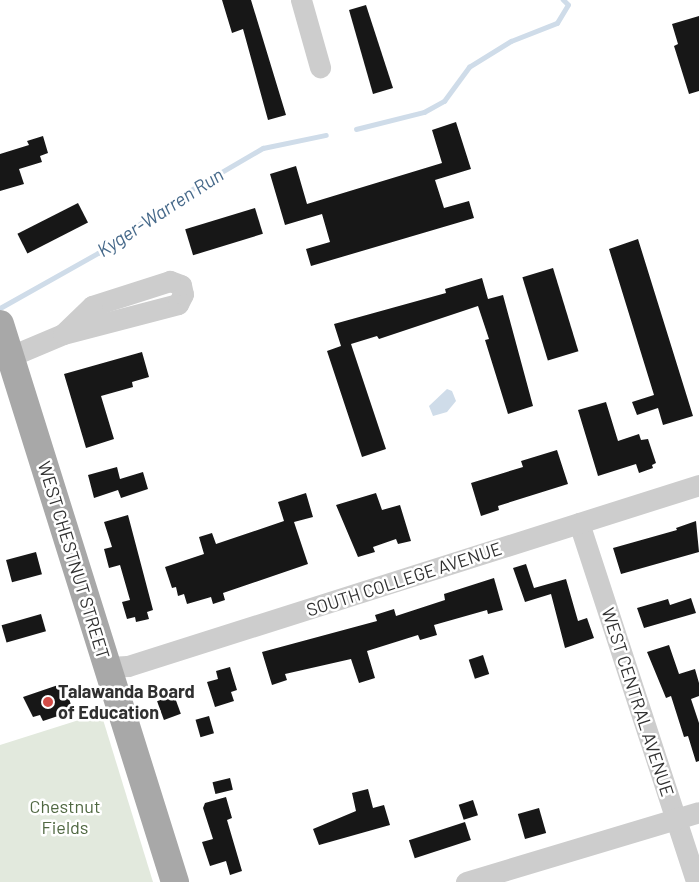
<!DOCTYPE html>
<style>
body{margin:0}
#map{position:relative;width:699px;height:882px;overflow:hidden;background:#fff;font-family:Barlow,sans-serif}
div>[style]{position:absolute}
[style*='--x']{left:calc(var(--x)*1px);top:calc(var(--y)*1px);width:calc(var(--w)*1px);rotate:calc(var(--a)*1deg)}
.green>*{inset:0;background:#e2e9dd}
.water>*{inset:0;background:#cfdce9}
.stream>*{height:4.5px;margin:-2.25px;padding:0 2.25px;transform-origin:2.25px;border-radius:2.25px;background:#cfdce9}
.building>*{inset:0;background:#171717;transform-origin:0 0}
.minor>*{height:21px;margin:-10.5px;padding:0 10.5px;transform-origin:10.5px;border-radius:10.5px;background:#cdcdcd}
.major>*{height:28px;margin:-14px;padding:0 14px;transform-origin:14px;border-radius:14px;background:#a8a8a8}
.dots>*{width:14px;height:14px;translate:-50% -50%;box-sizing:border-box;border:2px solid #fff;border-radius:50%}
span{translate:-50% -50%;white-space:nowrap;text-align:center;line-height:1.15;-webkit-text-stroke:5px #fff;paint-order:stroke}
.street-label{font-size:18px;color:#303030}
.poi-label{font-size:18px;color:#303030;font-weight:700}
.left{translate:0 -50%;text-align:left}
.park-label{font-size:18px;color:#506842}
.water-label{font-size:19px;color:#46698a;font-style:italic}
</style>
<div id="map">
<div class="green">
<i style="clip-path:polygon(101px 713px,153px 882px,0 882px,0 745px)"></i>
</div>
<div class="water">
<i style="clip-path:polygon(447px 389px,452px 391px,456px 401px,447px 412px,433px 416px,429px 406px)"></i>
</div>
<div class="stream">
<i style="--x:356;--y:129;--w:70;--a:-14"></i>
<i style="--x:424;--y:112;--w:23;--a:-29"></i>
<i style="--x:444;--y:101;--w:42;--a:-53.7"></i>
<i style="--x:469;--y:67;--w:49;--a:-31.8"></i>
<i style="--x:511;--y:41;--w:49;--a:-21.4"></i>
<i style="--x:557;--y:23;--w:21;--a:-59"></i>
<i style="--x:568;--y:5;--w:7;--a:-135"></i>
<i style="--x:0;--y:308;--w:112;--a:-29.3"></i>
<i style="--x:98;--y:253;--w:98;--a:-34.7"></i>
<i style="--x:179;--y:197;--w:97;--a:-30.3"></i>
<i style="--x:263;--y:148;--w:64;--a:-11.7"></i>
</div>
<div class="building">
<i style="clip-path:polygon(222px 0,251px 0,286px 115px,268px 120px,243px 29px,232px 33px)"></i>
<i style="clip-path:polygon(366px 5px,393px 88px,373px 94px,349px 10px)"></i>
<i style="clip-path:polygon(699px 16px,699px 91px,689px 94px,674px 46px,678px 44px,672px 24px)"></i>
<i style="clip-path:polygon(456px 122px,471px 169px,435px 180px,444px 208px,469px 201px,474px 218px,311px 266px,306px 249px,330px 242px,322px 214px,285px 225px,270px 174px,296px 166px,307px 204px,442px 163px,432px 130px)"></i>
<i style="clip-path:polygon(43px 136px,48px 153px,40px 156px,42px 162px,19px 169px,24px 184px,0 191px,0 154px,29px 145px,27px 141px)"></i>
<i style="left:78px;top:203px;width:22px;height:68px;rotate:63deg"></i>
<i style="left:255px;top:208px;width:27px;height:73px;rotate:73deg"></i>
<i style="clip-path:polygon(638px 239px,693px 416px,663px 425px,658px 408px,637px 415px,632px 402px,654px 395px,609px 249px)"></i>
<i style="left:553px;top:268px;width:87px;height:32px;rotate:73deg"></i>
<i style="clip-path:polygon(482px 278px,488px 299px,503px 295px,533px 406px,508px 414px,485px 340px,489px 339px,478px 306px,379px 339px,377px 336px,351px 344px,386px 449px,362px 457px,327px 351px,341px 346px,334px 324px,446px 293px,445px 289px)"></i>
<i style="clip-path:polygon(142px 352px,149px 377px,132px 382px,133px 387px,101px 396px,114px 439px,86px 448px,64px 374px)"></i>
<i style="clip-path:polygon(606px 402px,618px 441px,639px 434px,641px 440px,648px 439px,656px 463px,652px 465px,653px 468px,639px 473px,636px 464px,598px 476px,578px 410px)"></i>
<i style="clip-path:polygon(557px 450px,568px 484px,498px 506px,499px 510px,481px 516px,471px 483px,523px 467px,521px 461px)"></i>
<i style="clip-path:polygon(117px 467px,120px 479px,143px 472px,148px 489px,121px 498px,118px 490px,94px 498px,88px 475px)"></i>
<i style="clip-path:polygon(306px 493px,313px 517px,294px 522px,308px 564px,223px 593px,225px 600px,213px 604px,211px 597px,187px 604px,184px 594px,178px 596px,176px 587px,172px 588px,165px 567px,204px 554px,199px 537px,212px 533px,216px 544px,284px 521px,278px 502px)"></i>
<i style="clip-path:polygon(376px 493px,382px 510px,400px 505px,411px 541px,398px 544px,396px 539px,373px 547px,375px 552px,358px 557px,336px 505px)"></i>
<i style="clip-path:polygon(128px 515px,153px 610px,147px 612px,149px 619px,136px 622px,135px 617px,127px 619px,122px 602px,130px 600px,120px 565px,109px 568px,104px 549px,112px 547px,104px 522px)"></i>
<i style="clip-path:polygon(696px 521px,699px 552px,621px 574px,613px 548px,677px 530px,676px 528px)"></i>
<i style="left:36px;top:552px;width:23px;height:31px;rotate:75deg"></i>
<i style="clip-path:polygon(526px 564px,534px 588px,566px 579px,578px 621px,587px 618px,594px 638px,565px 648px,551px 594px,525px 602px,513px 568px)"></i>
<i style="clip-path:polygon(494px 578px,503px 610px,488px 614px,487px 610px,434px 625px,437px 635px,420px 640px,418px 635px,367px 651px,375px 678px,359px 683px,351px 659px,285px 674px,287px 680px,272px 685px,262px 652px,377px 621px,375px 615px,394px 609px,396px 616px,445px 600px,444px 594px)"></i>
<i style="clip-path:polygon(691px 598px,696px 613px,644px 628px,637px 608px,668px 599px,670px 605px)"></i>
<i style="left:41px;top:614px;width:18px;height:41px;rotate:74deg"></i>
<i style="clip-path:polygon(669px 645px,679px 674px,695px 669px,699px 683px,699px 696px,691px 699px,699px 723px,699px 761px,696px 762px,688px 736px,684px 737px,671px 696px,666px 698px,647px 652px)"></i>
<i style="left:483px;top:655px;width:20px;height:15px;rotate:72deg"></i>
<i style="clip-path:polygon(230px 667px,237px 690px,231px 692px,234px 701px,215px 707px,207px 682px,218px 679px,216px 671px)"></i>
<i style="clip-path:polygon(64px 683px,73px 711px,43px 721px,40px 715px,33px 717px,23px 697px)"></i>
<i style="left:174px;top:695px;width:20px;height:18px;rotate:70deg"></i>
<i style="left:209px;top:716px;width:18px;height:14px;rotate:74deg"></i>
<i style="left:230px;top:778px;width:12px;height:18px;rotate:76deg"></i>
<i style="clip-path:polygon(368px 789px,373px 808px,384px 805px,390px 825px,319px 845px,313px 829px,356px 811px,352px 793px)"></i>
<i style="clip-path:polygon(226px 797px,232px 818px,227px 820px,242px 871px,230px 875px,226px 861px,210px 866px,202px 842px,213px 839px,203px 808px,205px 803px)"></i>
<i style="left:473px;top:800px;width:16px;height:15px;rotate:72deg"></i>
<i style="left:539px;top:808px;width:26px;height:22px;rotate:74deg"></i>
<i style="left:465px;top:822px;width:19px;height:59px;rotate:72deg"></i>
</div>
<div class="minor">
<i style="--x:301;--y:0;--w:70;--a:74.2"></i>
<i style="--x:11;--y:356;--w:56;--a:-22.9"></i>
<i style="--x:63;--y:334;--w:119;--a:-14.6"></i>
<i style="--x:178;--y:304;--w:11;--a:-63"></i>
<i style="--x:183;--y:294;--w:9;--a:-103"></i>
<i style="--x:181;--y:285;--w:12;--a:-160"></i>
<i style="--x:170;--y:281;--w:82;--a:162.2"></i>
<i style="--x:92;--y:306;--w:40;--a:136"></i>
<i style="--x:579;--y:523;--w:378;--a:71.9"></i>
<i style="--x:108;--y:667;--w:20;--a:-3"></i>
<i style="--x:128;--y:666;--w:599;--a:-17.59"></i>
<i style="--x:466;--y:882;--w:243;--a:-16.7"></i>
</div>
<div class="major">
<i style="--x:0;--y:324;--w:585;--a:72.59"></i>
</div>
<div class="dots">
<i style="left:48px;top:702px;background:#d34c47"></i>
</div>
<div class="street-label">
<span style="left:74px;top:560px;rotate:73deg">WEST CHESTNUT STREET</span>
<span style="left:404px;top:579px;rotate:-18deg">SOUTH COLLEGE AVENUE</span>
<span style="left:638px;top:702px;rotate:72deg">WEST CENTRAL AVENUE</span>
</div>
<div class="poi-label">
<span class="left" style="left:58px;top:702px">Talawanda Board<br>of Education</span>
</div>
<div class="park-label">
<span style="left:65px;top:817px">Chestnut<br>Fields</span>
</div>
<div class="water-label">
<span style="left:160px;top:212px;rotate:-33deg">Kyger-Warren Run</span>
</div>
</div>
